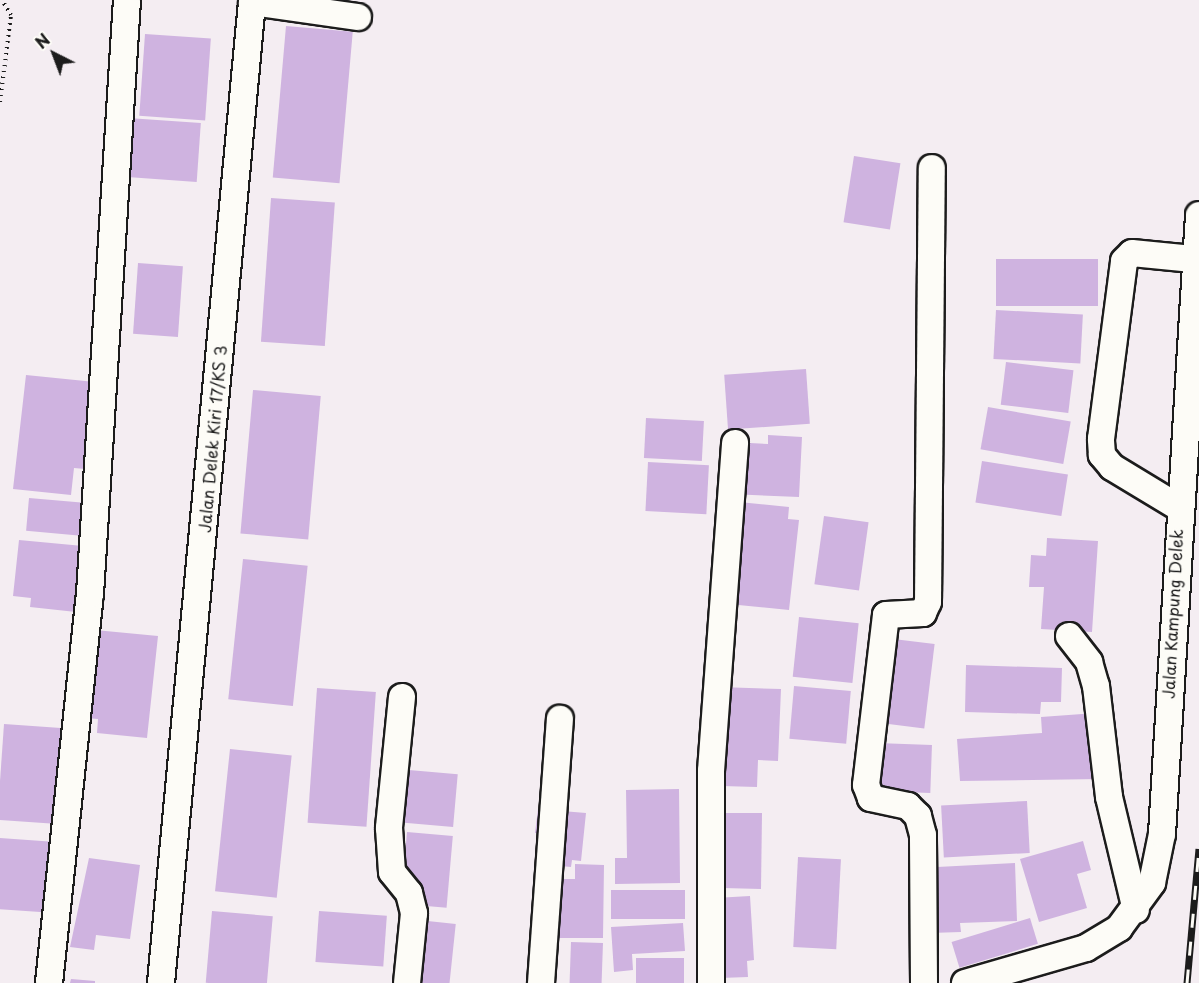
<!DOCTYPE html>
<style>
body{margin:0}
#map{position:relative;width:1199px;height:983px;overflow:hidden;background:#f4edf2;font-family:"Playpen Sans",sans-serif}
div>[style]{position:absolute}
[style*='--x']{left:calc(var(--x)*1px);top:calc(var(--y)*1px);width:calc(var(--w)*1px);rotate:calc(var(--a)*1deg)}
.building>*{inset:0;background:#cfb3e0;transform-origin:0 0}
.path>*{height:4px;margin-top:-2px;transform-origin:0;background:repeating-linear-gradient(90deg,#1c1c1c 0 1.5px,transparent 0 6px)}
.roads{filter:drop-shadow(2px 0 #1c1c1c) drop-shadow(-2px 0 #1c1c1c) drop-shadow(0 2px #1c1c1c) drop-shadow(0 -2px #1c1c1c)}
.street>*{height:26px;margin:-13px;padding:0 13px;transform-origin:13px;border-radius:13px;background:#fdfcf7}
.rail>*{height:7px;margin-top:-3.5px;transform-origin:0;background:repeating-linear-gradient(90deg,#fdfcf7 0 14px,#1c1c1c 0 28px);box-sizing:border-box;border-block:2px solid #1c1c1c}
span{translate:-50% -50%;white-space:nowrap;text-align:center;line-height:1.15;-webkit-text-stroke:4.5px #fdfcf7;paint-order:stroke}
.street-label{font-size:16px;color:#1c1c1c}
.north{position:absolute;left:24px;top:24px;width:60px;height:60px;-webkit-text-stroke:4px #fdfcf7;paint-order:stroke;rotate:318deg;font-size:16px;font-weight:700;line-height:24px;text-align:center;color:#1c1c1c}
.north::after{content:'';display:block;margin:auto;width:21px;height:27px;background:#1c1c1c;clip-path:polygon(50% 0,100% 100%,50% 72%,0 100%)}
</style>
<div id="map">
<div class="building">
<i style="left:286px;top:26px;width:67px;height:152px;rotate:5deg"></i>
<i style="left:145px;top:34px;width:66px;height:82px;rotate:4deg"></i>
<i style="left:128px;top:118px;width:73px;height:59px;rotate:4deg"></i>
<i style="left:854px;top:156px;width:47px;height:67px;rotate:9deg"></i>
<i style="left:271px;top:198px;width:64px;height:144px;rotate:4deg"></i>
<i style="left:1098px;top:259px;width:47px;height:102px;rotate:90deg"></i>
<i style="left:138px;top:263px;width:45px;height:71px;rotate:4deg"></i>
<i style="left:996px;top:310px;width:87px;height:49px;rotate:3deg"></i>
<i style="left:1006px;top:362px;width:68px;height:43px;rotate:7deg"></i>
<i style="left:806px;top:369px;width:55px;height:82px;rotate:86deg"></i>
<i style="clip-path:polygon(26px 375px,95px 382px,85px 469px,74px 468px,71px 495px,13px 489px)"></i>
<i style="left:253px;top:390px;width:68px;height:144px;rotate:5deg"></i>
<i style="left:988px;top:407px;width:84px;height:43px;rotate:10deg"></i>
<i style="left:646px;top:418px;width:58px;height:40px;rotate:3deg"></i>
<i style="clip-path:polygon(768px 435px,802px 437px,799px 497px,729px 494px,731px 442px,768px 444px)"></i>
<i style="left:982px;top:461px;width:87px;height:42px;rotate:9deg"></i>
<i style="left:648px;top:462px;width:61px;height:49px;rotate:3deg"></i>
<i style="left:29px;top:498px;width:58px;height:33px;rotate:5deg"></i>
<i style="clip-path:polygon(729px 501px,789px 507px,788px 519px,799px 520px,789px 610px,718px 603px)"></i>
<i style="left:824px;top:516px;width:45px;height:69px;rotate:8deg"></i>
<i style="clip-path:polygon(1047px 538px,1098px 541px,1092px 632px,1041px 629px,1044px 587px,1029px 587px,1031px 555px,1046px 556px)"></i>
<i style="clip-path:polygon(19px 540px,83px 546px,76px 612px,30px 607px,31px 598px,13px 596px)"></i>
<i style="left:243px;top:559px;width:65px;height:141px;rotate:6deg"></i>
<i style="left:799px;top:617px;width:60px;height:60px;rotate:6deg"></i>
<i style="clip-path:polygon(95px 630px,158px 636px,147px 738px,97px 733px,98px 719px,86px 718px)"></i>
<i style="left:885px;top:638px;width:50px;height:85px;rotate:7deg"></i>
<i style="clip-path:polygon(966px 665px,1062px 668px,1061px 702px,1041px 702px,1040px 714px,965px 712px)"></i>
<i style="left:794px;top:686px;width:57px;height:53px;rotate:5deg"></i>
<i style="clip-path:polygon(719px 687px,781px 689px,778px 761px,758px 760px,757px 787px,722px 786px)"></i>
<i style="left:317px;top:688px;width:59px;height:135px;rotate:4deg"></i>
<i style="clip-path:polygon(1096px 713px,1100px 779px,960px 781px,957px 739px,1042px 733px,1041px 717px)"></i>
<i style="left:4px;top:724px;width:57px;height:96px;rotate:4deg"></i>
<i style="left:877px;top:743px;width:55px;height:48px;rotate:2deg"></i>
<i style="left:230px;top:749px;width:62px;height:143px;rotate:6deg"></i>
<i style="left:386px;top:768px;width:72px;height:53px;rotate:5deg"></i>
<i style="clip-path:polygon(679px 789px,680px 883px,615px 884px,615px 858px,627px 858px,626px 790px)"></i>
<i style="left:1027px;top:801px;width:52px;height:86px;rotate:87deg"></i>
<i style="clip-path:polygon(538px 809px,586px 813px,581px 861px,572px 860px,571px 867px,550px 865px,553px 834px,535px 833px)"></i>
<i style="clip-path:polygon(711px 813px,762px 813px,761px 889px,723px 888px)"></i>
<i style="left:407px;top:832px;width:46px;height:72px;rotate:5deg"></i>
<i style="left:0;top:838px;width:49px;height:71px;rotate:4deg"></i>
<i style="clip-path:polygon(1083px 841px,1091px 870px,1077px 874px,1087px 908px,1039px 922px,1020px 859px)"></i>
<i style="left:798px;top:857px;width:43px;height:90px;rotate:3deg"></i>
<i style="clip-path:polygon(89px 858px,140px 865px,130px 939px,96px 935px,94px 950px,70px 947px)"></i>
<i style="clip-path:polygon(1015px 863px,1017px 921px,960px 923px,961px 932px,930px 933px,927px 877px,937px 876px,937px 867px)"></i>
<i style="clip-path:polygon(575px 864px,604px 865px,603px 938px,542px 938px,543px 879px,575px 879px)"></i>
<i style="left:611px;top:890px;width:74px;height:29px"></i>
<i style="clip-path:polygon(750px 896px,754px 960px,747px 961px,748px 977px,720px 978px,715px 898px)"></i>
<i style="left:212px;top:911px;width:61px;height:72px;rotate:5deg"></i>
<i style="left:319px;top:911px;width:68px;height:51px;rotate:4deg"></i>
<i style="left:1030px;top:918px;width:27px;height:82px;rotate:73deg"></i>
<i style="left:409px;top:919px;width:47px;height:65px;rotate:6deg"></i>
<i style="clip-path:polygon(683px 923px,685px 951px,632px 954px,633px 970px,614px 972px,611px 927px)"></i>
<i style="left:571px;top:942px;width:32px;height:41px;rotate:2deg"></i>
<i style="left:684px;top:958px;width:25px;height:48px;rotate:90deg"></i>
<i style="clip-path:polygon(71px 979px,95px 981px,95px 983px,70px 983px)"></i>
</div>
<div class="path">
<i style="--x:0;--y:102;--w:88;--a:-82.8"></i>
<i style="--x:11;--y:15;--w:17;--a:-121"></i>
</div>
<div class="roads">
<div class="street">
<i style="--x:1178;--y:507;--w:77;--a:-148.8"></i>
<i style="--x:1112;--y:467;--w:16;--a:-130"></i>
<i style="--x:1102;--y:455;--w:16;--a:-94"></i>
<i style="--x:1101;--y:439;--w:179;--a:-82.6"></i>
<i style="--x:1124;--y:261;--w:11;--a:-45"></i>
<i style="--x:1132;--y:253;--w:61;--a:5.6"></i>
<i style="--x:1069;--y:636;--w:33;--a:52"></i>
<i style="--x:1089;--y:662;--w:25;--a:74"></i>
<i style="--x:1096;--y:686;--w:112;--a:83.3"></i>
<i style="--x:1109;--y:797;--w:116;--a:76.6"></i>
<i style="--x:402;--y:697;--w:132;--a:95.7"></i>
<i style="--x:389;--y:828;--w:44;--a:86.1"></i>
<i style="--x:392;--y:872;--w:27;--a:51"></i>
<i style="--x:409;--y:893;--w:21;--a:76"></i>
<i style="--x:414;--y:913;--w:70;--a:95.7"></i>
<i style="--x:49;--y:983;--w:391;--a:-84"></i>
<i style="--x:90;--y:594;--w:595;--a:-86.44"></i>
<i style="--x:161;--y:983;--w:985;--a:-84.7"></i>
<i style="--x:252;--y:2;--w:107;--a:8.1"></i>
<i style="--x:541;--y:983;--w:265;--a:-85.9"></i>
<i style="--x:711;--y:983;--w:212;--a:-90"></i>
<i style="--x:711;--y:771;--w:329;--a:-85.8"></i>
<i style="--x:924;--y:983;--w:148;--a:-90.4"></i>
<i style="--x:923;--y:835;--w:20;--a:-105"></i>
<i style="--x:918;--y:816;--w:14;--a:-135"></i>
<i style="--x:908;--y:806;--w:38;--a:-168"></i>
<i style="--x:871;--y:798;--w:14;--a:-111"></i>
<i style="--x:866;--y:785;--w:171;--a:-83.3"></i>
<i style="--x:886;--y:615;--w:37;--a:-3"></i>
<i style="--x:923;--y:613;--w:12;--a:-66"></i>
<i style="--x:928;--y:602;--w:434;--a:-89.5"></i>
<i style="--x:965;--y:983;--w:126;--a:-16.1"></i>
<i style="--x:1086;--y:948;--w:39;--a:-31"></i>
<i style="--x:1119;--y:928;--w:56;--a:-53.7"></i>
<i style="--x:1152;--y:883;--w:50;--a:-78.5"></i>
<i style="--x:1162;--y:834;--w:620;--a:-86.58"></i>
</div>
</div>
<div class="rail">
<i style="--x:1187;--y:983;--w:135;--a:-84.9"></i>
</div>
<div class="street-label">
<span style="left:212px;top:439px;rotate:-85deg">Jalan Delek Kiri 17/KS 3</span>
<span style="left:1172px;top:614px;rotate:-87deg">Jalan Kampung Delek</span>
</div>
<div class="north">N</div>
</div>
